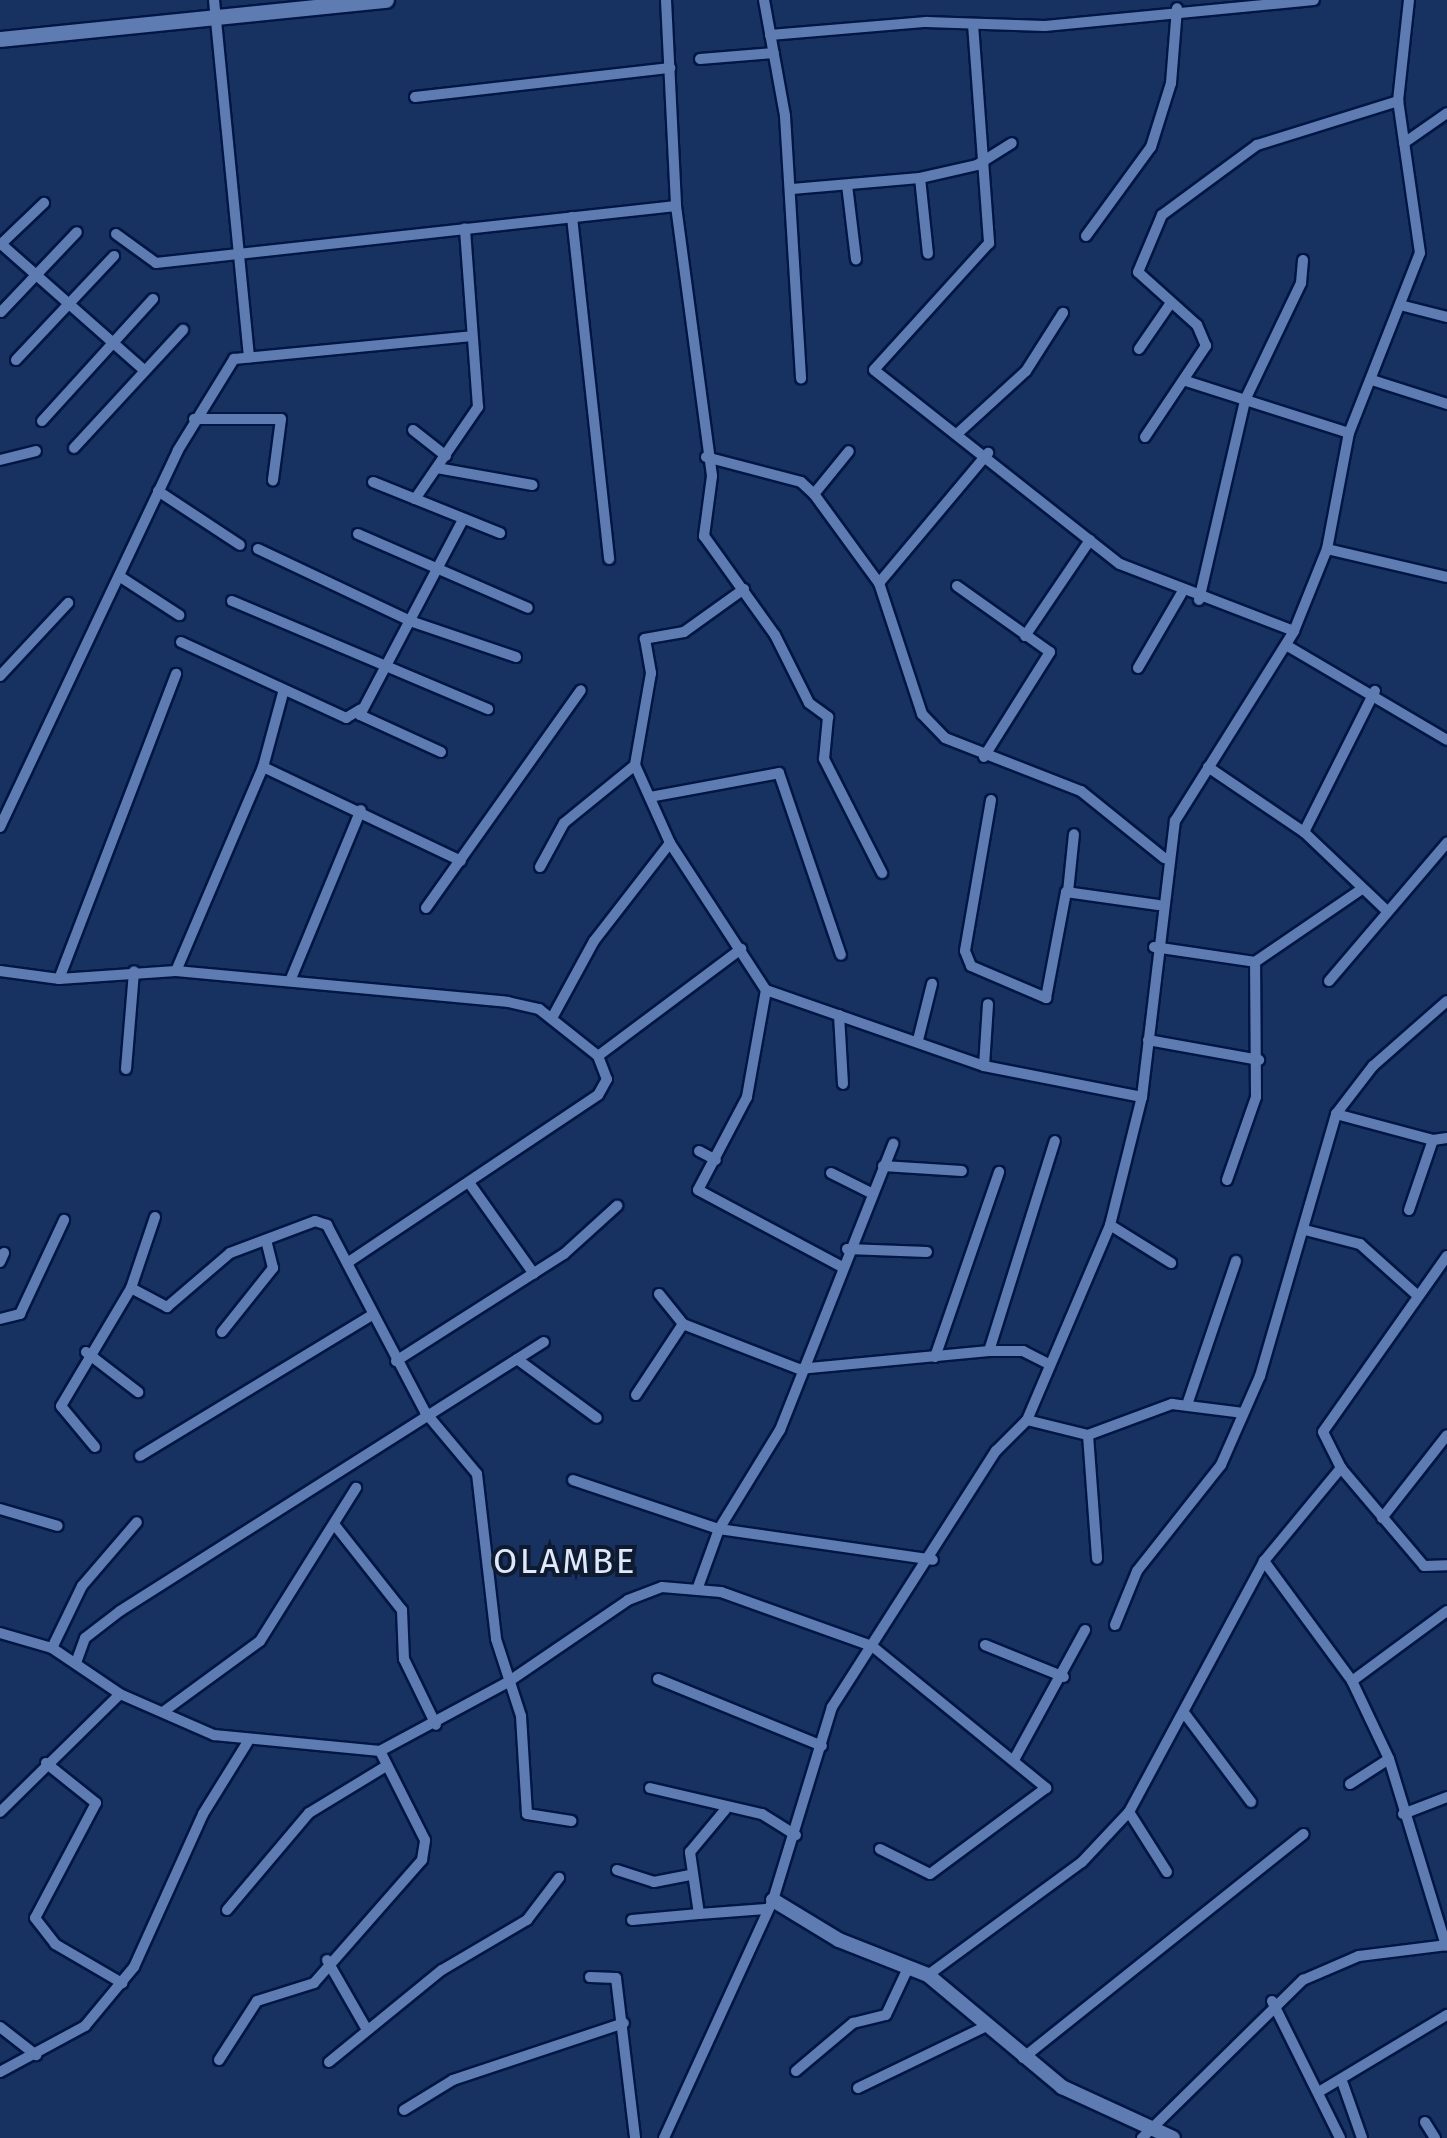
<!DOCTYPE html>
<style>
body{margin:0}
#map{position:relative;width:1447px;height:2138px;overflow:hidden;background:#173160;font-family:"Fira Sans",sans-serif}
div>[style]{position:absolute}
[style*='--x']{left:calc(var(--x)*1px);top:calc(var(--y)*1px);width:calc(var(--w)*1px);rotate:calc(var(--a)*1deg)}
.roads{filter:drop-shadow(2px 0 #011643) drop-shadow(-2px 0 #011643) drop-shadow(0 2px #011643) drop-shadow(0 -2px #011643)}
.minor>*{height:10px;margin:-5px;padding:0 5px;transform-origin:5px;border-radius:5px;background:#5e7cb2}
.tertiary>*{height:14px;margin:-7px;padding:0 7px;transform-origin:7px;border-radius:7px;background:#5e7cb2}
.secondary>*{height:15px;margin:-7.5px;padding:0 7.5px;transform-origin:7.5px;border-radius:7.5px;background:#5e7cb2}
span{translate:-50% -50%;white-space:nowrap;text-align:center;line-height:1.15;-webkit-text-stroke:8px #0e1a2f;paint-order:stroke}
.quarter-label{font-size:35px;color:#dfe9fb;letter-spacing:2.5px}
</style>
<div id="map">
<div class="roads">
<div class="minor">
<i style="--x:214;--y:0;--w:359;--a:84.4"></i>
<i style="--x:666;--y:0;--w:206;--a:87.2"></i>
<i style="--x:676;--y:206;--w:272;--a:82.4"></i>
<i style="--x:712;--y:476;--w:61;--a:97.6"></i>
<i style="--x:704;--y:536;--w:122;--a:54.4"></i>
<i style="--x:775;--y:635;--w:76;--a:63.4"></i>
<i style="--x:809;--y:703;--w:24;--a:36"></i>
<i style="--x:828;--y:717;--w:42;--a:95.4"></i>
<i style="--x:824;--y:759;--w:128;--a:63"></i>
<i style="--x:764;--y:0;--w:118;--a:79.7"></i>
<i style="--x:785;--y:116;--w:263;--a:86.5"></i>
<i style="--x:973;--y:24;--w:220;--a:85.8"></i>
<i style="--x:989;--y:243;--w:171;--a:132.2"></i>
<i style="--x:874;--y:370;--w:313;--a:38.3"></i>
<i style="--x:1120;--y:564;--w:186;--a:21.1"></i>
<i style="--x:770;--y:35;--w:157;--a:-4.8"></i>
<i style="--x:926;--y:22;--w:119;--a:1.9"></i>
<i style="--x:1045;--y:26;--w:270;--a:-5.5"></i>
<i style="--x:700;--y:59;--w:74;--a:-4.6"></i>
<i style="--x:415;--y:97;--w:257;--a:-6.5"></i>
<i style="--x:1404;--y:143;--w:52;--a:-34.9"></i>
<i style="--x:920;--y:178;--w:76;--a:84"></i>
<i style="--x:847;--y:185;--w:75;--a:83.1"></i>
<i style="--x:792;--y:189;--w:128;--a:-4.9"></i>
<i style="--x:920;--y:178;--w:58;--a:-12.8"></i>
<i style="--x:977;--y:165;--w:41;--a:-32.2"></i>
<i style="--x:572;--y:217;--w:344;--a:83.8"></i>
<i style="--x:116;--y:234;--w:49;--a:35.9"></i>
<i style="--x:156;--y:263;--w:523;--a:-6.26"></i>
<i style="--x:1086;--y:236;--w:110;--a:-53.9"></i>
<i style="--x:1151;--y:147;--w:67;--a:-72.6"></i>
<i style="--x:1171;--y:83;--w:75;--a:-85.4"></i>
<i style="--x:0;--y:243;--w:193;--a:41.4"></i>
<i style="--x:0;--y:245;--w:61;--a:-43.7"></i>
<i style="--x:1404;--y:306;--w:44;--a:14.3"></i>
<i style="--x:1;--y:312;--w:110;--a:-46.5"></i>
<i style="--x:1139;--y:349;--w:55;--a:-55.4"></i>
<i style="--x:16;--y:360;--w:143;--a:-46.7"></i>
<i style="--x:1372;--y:380;--w:79;--a:17.7"></i>
<i style="--x:1186;--y:381;--w:171;--a:17.7"></i>
<i style="--x:194;--y:419;--w:87;--a:0"></i>
<i style="--x:281;--y:419;--w:62;--a:97.5"></i>
<i style="--x:42;--y:421;--w:165;--a:-47.7"></i>
<i style="--x:413;--y:430;--w:42;--a:38.2"></i>
<i style="--x:957;--y:434;--w:93;--a:-42.4"></i>
<i style="--x:1026;--y:371;--w:69;--a:-57.5"></i>
<i style="--x:1145;--y:437;--w:110;--a:-56.2"></i>
<i style="--x:1206;--y:346;--w:23;--a:-113"></i>
<i style="--x:1197;--y:325;--w:79;--a:-138.1"></i>
<i style="--x:1138;--y:272;--w:62;--a:-67.2"></i>
<i style="--x:1162;--y:215;--w:118;--a:-36.4"></i>
<i style="--x:1257;--y:145;--w:148;--a:-17.3"></i>
<i style="--x:74;--y:448;--w:161;--a:-47.3"></i>
<i style="--x:706;--y:457;--w:98;--a:14.7"></i>
<i style="--x:801;--y:482;--w:18;--a:43"></i>
<i style="--x:814;--y:494;--w:110;--a:53.9"></i>
<i style="--x:879;--y:583;--w:138;--a:71.8"></i>
<i style="--x:922;--y:714;--w:33;--a:46"></i>
<i style="--x:945;--y:738;--w:146;--a:21.3"></i>
<i style="--x:1081;--y:791;--w:107;--a:38.9"></i>
<i style="--x:0;--y:460;--w:37;--a:-14"></i>
<i style="--x:437;--y:468;--w:97;--a:10.1"></i>
<i style="--x:373;--y:482;--w:137;--a:21.9"></i>
<i style="--x:158;--y:491;--w:98;--a:33.4"></i>
<i style="--x:814;--y:494;--w:55;--a:-50.9"></i>
<i style="--x:415;--y:499;--w:112;--a:-55.6"></i>
<i style="--x:478;--y:407;--w:179;--a:-94.2"></i>
<i style="--x:358;--y:534;--w:185;--a:23.5"></i>
<i style="--x:258;--y:549;--w:168;--a:25.3"></i>
<i style="--x:410;--y:621;--w:112;--a:18.8"></i>
<i style="--x:1327;--y:549;--w:123;--a:13.1"></i>
<i style="--x:119;--y:576;--w:72;--a:33"></i>
<i style="--x:879;--y:583;--w:170;--a:-50"></i>
<i style="--x:957;--y:586;--w:114;--a:35.4"></i>
<i style="--x:1050;--y:652;--w:124;--a:122.2"></i>
<i style="--x:744;--y:589;--w:74;--a:144.4"></i>
<i style="--x:684;--y:632;--w:40;--a:170"></i>
<i style="--x:645;--y:639;--w:35;--a:80"></i>
<i style="--x:651;--y:673;--w:93;--a:99.9"></i>
<i style="--x:635;--y:765;--w:85;--a:65.8"></i>
<i style="--x:670;--y:843;--w:176;--a:56.9"></i>
<i style="--x:766;--y:990;--w:109;--a:100.1"></i>
<i style="--x:747;--y:1097;--w:105;--a:117.8"></i>
<i style="--x:698;--y:1190;--w:163;--a:28.1"></i>
<i style="--x:1199;--y:600;--w:205;--a:-77"></i>
<i style="--x:1245;--y:400;--w:130;--a:-64.4"></i>
<i style="--x:1301;--y:283;--w:23;--a:-85"></i>
<i style="--x:232;--y:601;--w:278;--a:22.9"></i>
<i style="--x:1025;--y:636;--w:116;--a:-55.9"></i>
<i style="--x:181;--y:642;--w:182;--a:24.7"></i>
<i style="--x:346;--y:718;--w:17;--a:-31"></i>
<i style="--x:1286;--y:645;--w:187;--a:30.5"></i>
<i style="--x:1138;--y:668;--w:86;--a:-59.8"></i>
<i style="--x:0;--y:676;--w:100;--a:-47"></i>
<i style="--x:441;--y:752;--w:89;--a:-155.4"></i>
<i style="--x:360;--y:715;--w:221;--a:-62.2"></i>
<i style="--x:263;--y:767;--w:219;--a:25.4"></i>
<i style="--x:1208;--y:767;--w:116;--a:34.1"></i>
<i style="--x:1304;--y:832;--w:113;--a:43.6"></i>
<i style="--x:650;--y:797;--w:131;--a:-10.5"></i>
<i style="--x:779;--y:773;--w:192;--a:71.2"></i>
<i style="--x:991;--y:800;--w:153;--a:99.8"></i>
<i style="--x:965;--y:951;--w:16;--a:68"></i>
<i style="--x:971;--y:966;--w:82;--a:23.1"></i>
<i style="--x:1046;--y:998;--w:108;--a:-79.3"></i>
<i style="--x:1066;--y:892;--w:93;--a:8"></i>
<i style="--x:0;--y:827;--w:417;--a:-64.7"></i>
<i style="--x:178;--y:450;--w:107;--a:-58.4"></i>
<i style="--x:234;--y:359;--w:239;--a:-5.5"></i>
<i style="--x:1304;--y:832;--w:158;--a:-63.3"></i>
<i style="--x:540;--y:867;--w:50;--a:-61.4"></i>
<i style="--x:564;--y:823;--w:92;--a:-39.2"></i>
<i style="--x:1068;--y:892;--w:58;--a:-84.1"></i>
<i style="--x:426;--y:908;--w:267;--a:-54.6"></i>
<i style="--x:1154;--y:947;--w:102;--a:8.4"></i>
<i style="--x:1255;--y:962;--w:130;--a:-34.3"></i>
<i style="--x:0;--y:971;--w:60;--a:7.7"></i>
<i style="--x:59;--y:979;--w:117;--a:-3.9"></i>
<i style="--x:176;--y:971;--w:333;--a:5.3"></i>
<i style="--x:508;--y:1002;--w:32;--a:13"></i>
<i style="--x:539;--y:1009;--w:75;--a:38.5"></i>
<i style="--x:598;--y:1056;--w:25;--a:69"></i>
<i style="--x:607;--y:1079;--w:18;--a:119"></i>
<i style="--x:598;--y:1095;--w:300;--a:146.2"></i>
<i style="--x:176;--y:971;--w:222;--a:-66.9"></i>
<i style="--x:263;--y:767;--w:77;--a:-74.9"></i>
<i style="--x:59;--y:979;--w:327;--a:-69"></i>
<i style="--x:290;--y:981;--w:185;--a:-67.5"></i>
<i style="--x:1329;--y:981;--w:182;--a:-49.5"></i>
<i style="--x:766;--y:990;--w:231;--a:19.2"></i>
<i style="--x:984;--y:1066;--w:161;--a:11.1"></i>
<i style="--x:839;--y:1015;--w:69;--a:86.7"></i>
<i style="--x:552;--y:1018;--w:88;--a:-61.4"></i>
<i style="--x:594;--y:941;--w:124;--a:-52.2"></i>
<i style="--x:918;--y:1040;--w:58;--a:-76"></i>
<i style="--x:1148;--y:1040;--w:113;--a:10.2"></i>
<i style="--x:598;--y:1056;--w:179;--a:-36.8"></i>
<i style="--x:984;--y:1066;--w:62;--a:-86.3"></i>
<i style="--x:126;--y:1069;--w:98;--a:-85.3"></i>
<i style="--x:1336;--y:1114;--w:100;--a:15"></i>
<i style="--x:699;--y:1151;--w:19;--a:28"></i>
<i style="--x:883;--y:1166;--w:79;--a:3.6"></i>
<i style="--x:831;--y:1173;--w:42;--a:26.6"></i>
<i style="--x:1227;--y:1180;--w:88;--a:-70.7"></i>
<i style="--x:1256;--y:1097;--w:135;--a:-90.4"></i>
<i style="--x:470;--y:1184;--w:110;--a:54.6"></i>
<i style="--x:1409;--y:1210;--w:74;--a:-71.1"></i>
<i style="--x:1433;--y:1140;--w:14;--a:-8"></i>
<i style="--x:1110;--y:1225;--w:72;--a:31.9"></i>
<i style="--x:1305;--y:1230;--w:57;--a:14.3"></i>
<i style="--x:1360;--y:1244;--w:76;--a:41.8"></i>
<i style="--x:847;--y:1249;--w:80;--a:2.1"></i>
<i style="--x:1447;--y:1256;--w:215;--a:125.2"></i>
<i style="--x:1323;--y:1432;--w:40;--a:63.4"></i>
<i style="--x:1341;--y:1468;--w:128;--a:49.7"></i>
<i style="--x:1424;--y:1566;--w:23;--a:-2"></i>
<i style="--x:0;--y:1262;--w:10;--a:-66"></i>
<i style="--x:131;--y:1288;--w:41;--a:27.8"></i>
<i style="--x:167;--y:1307;--w:83;--a:-40.6"></i>
<i style="--x:230;--y:1253;--w:91;--a:-20.6"></i>
<i style="--x:315;--y:1221;--w:13;--a:18"></i>
<i style="--x:327;--y:1225;--w:211;--a:62.3"></i>
<i style="--x:425;--y:1412;--w:81;--a:50"></i>
<i style="--x:477;--y:1474;--w:166;--a:83.4"></i>
<i style="--x:496;--y:1639;--w:81;--a:72"></i>
<i style="--x:521;--y:1716;--w:98;--a:86.5"></i>
<i style="--x:527;--y:1814;--w:45;--a:9"></i>
<i style="--x:659;--y:1294;--w:38;--a:51"></i>
<i style="--x:683;--y:1324;--w:124;--a:21.2"></i>
<i style="--x:799;--y:1369;--w:191;--a:-5.4"></i>
<i style="--x:989;--y:1351;--w:34;--a:0"></i>
<i style="--x:1023;--y:1351;--w:29;--a:27"></i>
<i style="--x:0;--y:1319;--w:21;--a:-14"></i>
<i style="--x:20;--y:1314;--w:104;--a:-64.9"></i>
<i style="--x:222;--y:1332;--w:82;--a:-51.4"></i>
<i style="--x:273;--y:1268;--w:25;--a:-104"></i>
<i style="--x:989;--y:1351;--w:220;--a:-72.6"></i>
<i style="--x:86;--y:1352;--w:66;--a:37.6"></i>
<i style="--x:935;--y:1357;--w:196;--a:-70.9"></i>
<i style="--x:517;--y:1359;--w:99;--a:36.4"></i>
<i style="--x:396;--y:1361;--w:199;--a:-32.5"></i>
<i style="--x:564;--y:1254;--w:72;--a:-42.2"></i>
<i style="--x:636;--y:1395;--w:85;--a:-56.5"></i>
<i style="--x:1188;--y:1402;--w:149;--a:-71.2"></i>
<i style="--x:1027;--y:1420;--w:63;--a:13.8"></i>
<i style="--x:1088;--y:1435;--w:90;--a:-20.3"></i>
<i style="--x:1172;--y:1404;--w:72;--a:7.2"></i>
<i style="--x:1088;--y:1435;--w:124;--a:85.8"></i>
<i style="--x:95;--y:1447;--w:53;--a:-129.7"></i>
<i style="--x:61;--y:1406;--w:137;--a:-59.3"></i>
<i style="--x:131;--y:1288;--w:75;--a:-71.3"></i>
<i style="--x:140;--y:1456;--w:268;--a:-31.3"></i>
<i style="--x:573;--y:1480;--w:154;--a:18.6"></i>
<i style="--x:719;--y:1529;--w:216;--a:8.2"></i>
<i style="--x:0;--y:1509;--w:60;--a:16.3"></i>
<i style="--x:1382;--y:1518;--w:105;--a:-51.9"></i>
<i style="--x:334;--y:1524;--w:110;--a:51.7"></i>
<i style="--x:402;--y:1610;--w:49;--a:87.7"></i>
<i style="--x:404;--y:1659;--w:73;--a:64.1"></i>
<i style="--x:1264;--y:1561;--w:149;--a:53.7"></i>
<i style="--x:1352;--y:1681;--w:86;--a:64.6"></i>
<i style="--x:1389;--y:1759;--w:195;--a:73"></i>
<i style="--x:698;--y:1587;--w:62;--a:-70.1"></i>
<i style="--x:719;--y:1529;--w:116;--a:-58.4"></i>
<i style="--x:780;--y:1430;--w:308;--a:-68.4"></i>
<i style="--x:1115;--y:1625;--w:58;--a:-67.8"></i>
<i style="--x:1137;--y:1571;--w:135;--a:-51.6"></i>
<i style="--x:1221;--y:1465;--w:97;--a:-66.3"></i>
<i style="--x:1260;--y:1376;--w:273;--a:-73.8"></i>
<i style="--x:1336;--y:1114;--w:61;--a:-52.4"></i>
<i style="--x:1373;--y:1066;--w:98;--a:-41.3"></i>
<i style="--x:0;--y:1633;--w:54;--a:16.1"></i>
<i style="--x:52;--y:1648;--w:82;--a:34.1"></i>
<i style="--x:120;--y:1694;--w:103;--a:23.6"></i>
<i style="--x:214;--y:1735;--w:167;--a:5.5"></i>
<i style="--x:380;--y:1751;--w:145;--a:-28.3"></i>
<i style="--x:508;--y:1682;--w:145;--a:-34.3"></i>
<i style="--x:628;--y:1600;--w:36;--a:-21"></i>
<i style="--x:662;--y:1587;--w:59;--a:4.8"></i>
<i style="--x:721;--y:1592;--w:160;--a:19.7"></i>
<i style="--x:872;--y:1646;--w:225;--a:39.2"></i>
<i style="--x:1046;--y:1788;--w:144;--a:143.4"></i>
<i style="--x:930;--y:1874;--w:56;--a:-153.4"></i>
<i style="--x:985;--y:1645;--w:85;--a:22.1"></i>
<i style="--x:52;--y:1648;--w:69;--a:-64.2"></i>
<i style="--x:82;--y:1586;--w:84;--a:-49.3"></i>
<i style="--x:77;--y:1660;--w:23;--a:-70"></i>
<i style="--x:85;--y:1638;--w:44;--a:-37.6"></i>
<i style="--x:120;--y:1611;--w:502;--a:-32.39"></i>
<i style="--x:658;--y:1679;--w:177;--a:22.2"></i>
<i style="--x:1352;--y:1681;--w:118;--a:-36.4"></i>
<i style="--x:163;--y:1712;--w:120;--a:-36.2"></i>
<i style="--x:260;--y:1641;--w:181;--a:-57.9"></i>
<i style="--x:1185;--y:1714;--w:110;--a:53.1"></i>
<i style="--x:1015;--y:1758;--w:146;--a:-61.3"></i>
<i style="--x:46;--y:1763;--w:64;--a:38.7"></i>
<i style="--x:96;--y:1803;--w:130;--a:117.9"></i>
<i style="--x:35;--y:1918;--w:33;--a:52"></i>
<i style="--x:55;--y:1944;--w:78;--a:30.2"></i>
<i style="--x:1350;--y:1784;--w:46;--a:-32.7"></i>
<i style="--x:650;--y:1788;--w:115;--a:13.1"></i>
<i style="--x:762;--y:1814;--w:40;--a:32"></i>
<i style="--x:0;--y:1812;--w:168;--a:-44.5"></i>
<i style="--x:1129;--y:1812;--w:71;--a:57.7"></i>
<i style="--x:1403;--y:1814;--w:47;--a:-21.1"></i>
<i style="--x:617;--y:1870;--w:39;--a:18"></i>
<i style="--x:654;--y:1882;--w:38;--a:-11"></i>
<i style="--x:227;--y:1910;--w:127;--a:-49.8"></i>
<i style="--x:309;--y:1813;--w:87;--a:-31.3"></i>
<i style="--x:699;--y:1914;--w:67;--a:-4.3"></i>
<i style="--x:632;--y:1920;--w:67;--a:-5.1"></i>
<i style="--x:699;--y:1914;--w:63;--a:-98.3"></i>
<i style="--x:690;--y:1852;--w:55;--a:-50.2"></i>
<i style="--x:327;--y:1960;--w:78;--a:60.2"></i>
<i style="--x:928;--y:1975;--w:191;--a:-36.3"></i>
<i style="--x:1082;--y:1862;--w:69;--a:-46.8"></i>
<i style="--x:1129;--y:1812;--w:285;--a:-61.7"></i>
<i style="--x:1264;--y:1561;--w:121;--a:-50.4"></i>
<i style="--x:590;--y:1977;--w:26;--a:2"></i>
<i style="--x:616;--y:1978;--w:161;--a:83.2"></i>
<i style="--x:1272;--y:2001;--w:153;--a:63.6"></i>
<i style="--x:0;--y:2027;--w:46;--a:37.9"></i>
<i style="--x:1023;--y:2058;--w:359;--a:-38.6"></i>
<i style="--x:219;--y:2060;--w:70;--a:-57.2"></i>
<i style="--x:257;--y:2001;--w:60;--a:-17.5"></i>
<i style="--x:314;--y:1983;--w:164;--a:-48.7"></i>
<i style="--x:422;--y:1860;--w:20;--a:-81"></i>
<i style="--x:425;--y:1840;--w:100;--a:-116.8"></i>
<i style="--x:329;--y:2062;--w:146;--a:-39.2"></i>
<i style="--x:442;--y:1970;--w:99;--a:-30.5"></i>
<i style="--x:527;--y:1920;--w:53;--a:-52.7"></i>
<i style="--x:796;--y:2071;--w:75;--a:-40.1"></i>
<i style="--x:853;--y:2023;--w:34;--a:-14"></i>
<i style="--x:886;--y:2015;--w:54;--a:-64.9"></i>
<i style="--x:0;--y:2072;--w:97;--a:-28.4"></i>
<i style="--x:85;--y:2026;--w:77;--a:-50.3"></i>
<i style="--x:134;--y:1967;--w:168;--a:-65.7"></i>
<i style="--x:203;--y:1814;--w:84;--a:-58.2"></i>
<i style="--x:1343;--y:2084;--w:57;--a:70.6"></i>
<i style="--x:858;--y:2088;--w:141;--a:-25.7"></i>
<i style="--x:1322;--y:2090;--w:146;--a:-31"></i>
<i style="--x:404;--y:2110;--w:57;--a:-31.5"></i>
<i style="--x:453;--y:2080;--w:180;--a:-18.4"></i>
<i style="--x:1425;--y:2122;--w:19;--a:58"></i>
<i style="--x:664;--y:2138;--w:262;--a:-65.4"></i>
<i style="--x:773;--y:1900;--w:202;--a:-73"></i>
<i style="--x:832;--y:1707;--w:304;--a:-57.4"></i>
<i style="--x:996;--y:1451;--w:44;--a:-45"></i>
<i style="--x:1027;--y:1420;--w:212;--a:-66.9"></i>
<i style="--x:1110;--y:1225;--w:132;--a:-76"></i>
<i style="--x:1142;--y:1097;--w:278;--a:-83.2"></i>
<i style="--x:1175;--y:821;--w:224;--a:-57.9"></i>
<i style="--x:1294;--y:631;--w:88;--a:-68.1"></i>
<i style="--x:1327;--y:549;--w:118;--a:-79.3"></i>
<i style="--x:1349;--y:433;--w:193;--a:-68.5"></i>
<i style="--x:1420;--y:253;--w:154;--a:-98.2"></i>
<i style="--x:1398;--y:101;--w:102;--a:-83.8"></i>
<i style="--x:1142;--y:2138;--w:226;--a:-44.5"></i>
<i style="--x:1303;--y:1980;--w:61;--a:-23.2"></i>
<i style="--x:1359;--y:1956;--w:89;--a:-7.1"></i>
</div>
<div class="tertiary">
<i style="--x:773;--y:1900;--w:77;--a:31.2"></i>
<i style="--x:839;--y:1940;--w:96;--a:21.5"></i>
<i style="--x:928;--y:1975;--w:175;--a:39.9"></i>
<i style="--x:1062;--y:2087;--w:122;--a:24.7"></i>
</div>
<div class="secondary">
<i style="--x:0;--y:39;--w:388;--a:-5.8"></i>
</div>
</div>
<div class="quarter-label">
<span style="left:565px;top:1561px">OLAMBE</span>
</div>
</div>
